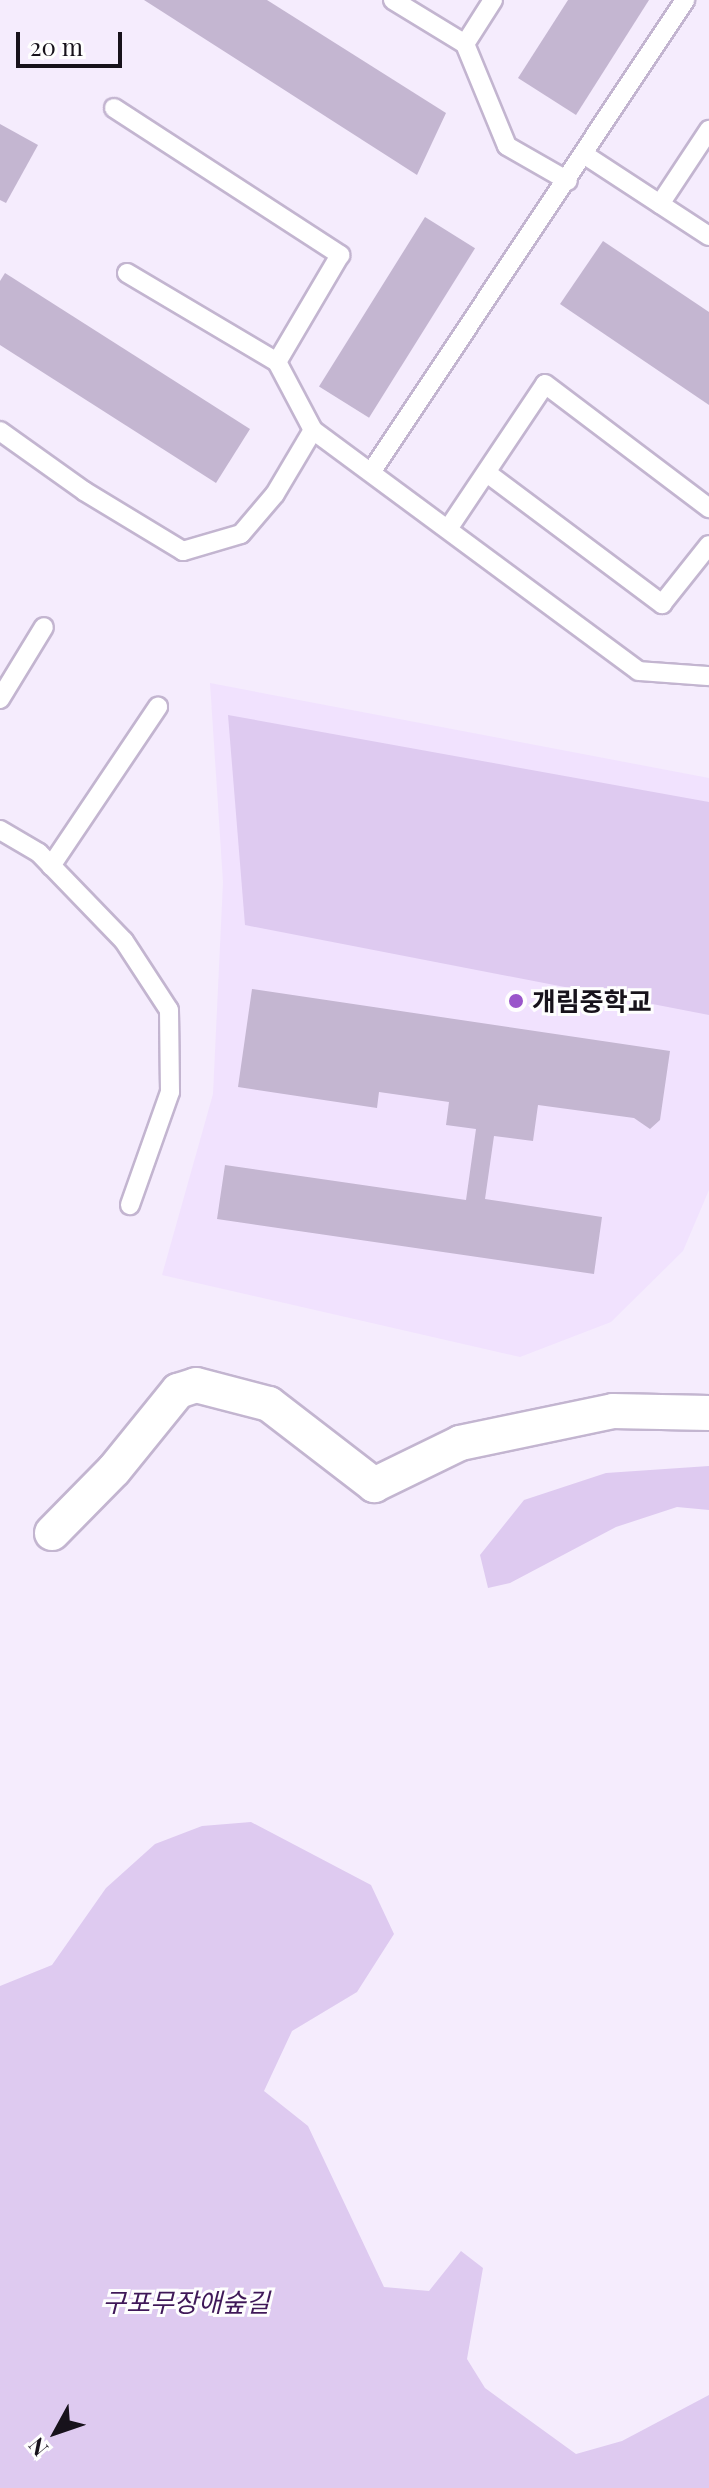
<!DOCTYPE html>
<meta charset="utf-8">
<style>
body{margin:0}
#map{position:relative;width:709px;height:2488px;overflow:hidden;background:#f5ecfd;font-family:"Playfair Display","Noto Sans KR",serif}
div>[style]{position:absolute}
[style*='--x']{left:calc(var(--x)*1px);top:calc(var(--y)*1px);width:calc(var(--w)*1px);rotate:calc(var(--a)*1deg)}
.built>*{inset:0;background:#f1e2fe}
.green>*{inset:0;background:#decaf0}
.building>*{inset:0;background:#c4b6d1;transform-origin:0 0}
.roads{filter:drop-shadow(2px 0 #c3b5d0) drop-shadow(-2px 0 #c3b5d0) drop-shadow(0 2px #c3b5d0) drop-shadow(0 -2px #c3b5d0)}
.service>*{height:18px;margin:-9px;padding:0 9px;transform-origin:9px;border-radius:9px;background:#fff}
.minor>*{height:34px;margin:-17px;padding:0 17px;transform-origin:17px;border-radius:17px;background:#fff}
.dots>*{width:22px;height:22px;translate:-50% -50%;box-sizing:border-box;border:4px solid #fefefe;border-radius:50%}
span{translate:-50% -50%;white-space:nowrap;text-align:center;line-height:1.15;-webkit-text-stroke:6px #fefefe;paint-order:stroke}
.poi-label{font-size:26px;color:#17121b;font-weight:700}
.left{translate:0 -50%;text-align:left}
.park-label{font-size:26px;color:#3f1858;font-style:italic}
.north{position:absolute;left:16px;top:2392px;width:80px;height:80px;-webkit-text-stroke:6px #fefefe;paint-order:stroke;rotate:230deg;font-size:22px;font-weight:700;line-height:32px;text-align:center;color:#17121b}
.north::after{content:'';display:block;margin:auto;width:28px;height:36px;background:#17121b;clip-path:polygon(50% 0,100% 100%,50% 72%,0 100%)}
.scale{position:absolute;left:16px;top:32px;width:106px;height:36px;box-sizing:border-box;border:4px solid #17121b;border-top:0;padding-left:10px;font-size:24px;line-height:28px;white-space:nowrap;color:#17121b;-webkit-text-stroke:6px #fefefe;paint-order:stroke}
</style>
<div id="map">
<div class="built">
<i style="clip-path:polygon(210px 683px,709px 778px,709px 1190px,683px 1251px,611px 1322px,520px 1357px,162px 1275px,213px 1094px,223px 882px)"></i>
</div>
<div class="green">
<i style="clip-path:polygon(228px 715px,709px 802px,709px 1015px,245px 925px)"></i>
<i style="clip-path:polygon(709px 1466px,709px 1510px,677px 1507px,616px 1527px,510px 1583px,488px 1588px,480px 1555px,524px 1500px,606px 1473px)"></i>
<i style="clip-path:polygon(251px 1822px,371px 1885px,394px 1934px,357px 1992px,292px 2031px,264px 2091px,308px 2126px,384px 2287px,429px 2291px,461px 2251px,483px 2268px,467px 2359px,485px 2388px,576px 2454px,622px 2441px,709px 2395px,709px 2488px,0 2488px,0 1986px,52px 1965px,106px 1888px,155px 1844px,202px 1826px)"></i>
</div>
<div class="building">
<i style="clip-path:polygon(144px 0,267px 0,446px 113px,417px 175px)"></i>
<i style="clip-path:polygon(568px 0,649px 0,576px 115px,518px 78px)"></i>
<i style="clip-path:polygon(0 124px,38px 145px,6px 203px,0 200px)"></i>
<i style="left:425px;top:217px;width:59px;height:200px;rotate:32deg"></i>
<i style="clip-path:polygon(603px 241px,709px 312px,709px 405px,560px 304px)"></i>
<i style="clip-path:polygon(5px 273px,250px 429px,216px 483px,0 345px,0 281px)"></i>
<i style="clip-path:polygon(252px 989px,670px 1051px,660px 1120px,650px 1129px,634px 1118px,538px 1105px,533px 1141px,494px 1136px,485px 1199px,602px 1217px,594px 1274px,217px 1219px,225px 1165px,466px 1200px,476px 1129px,446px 1125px,449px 1102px,379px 1092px,377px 1108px,238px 1087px)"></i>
</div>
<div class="roads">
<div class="service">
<i style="--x:393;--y:0;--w:84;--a:31.4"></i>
<i style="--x:465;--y:44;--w:110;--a:67.6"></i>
<i style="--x:507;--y:146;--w:70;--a:29.8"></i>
<i style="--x:465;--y:44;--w:52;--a:-57.5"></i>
<i style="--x:114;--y:108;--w:270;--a:33"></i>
<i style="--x:340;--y:255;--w:124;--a:120.5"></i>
<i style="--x:585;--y:155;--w:148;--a:33.2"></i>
<i style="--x:660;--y:204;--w:89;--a:-56.5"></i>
<i style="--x:127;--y:273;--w:174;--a:30.7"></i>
<i style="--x:277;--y:362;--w:77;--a:62.1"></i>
<i style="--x:313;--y:430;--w:405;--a:36.5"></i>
<i style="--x:639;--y:671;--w:70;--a:4.1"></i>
<i style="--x:0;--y:431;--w:103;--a:35.5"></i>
<i style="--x:84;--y:491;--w:116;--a:31.2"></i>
<i style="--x:183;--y:551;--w:60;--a:-16.3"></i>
<i style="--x:241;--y:534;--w:52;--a:-49.6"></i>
<i style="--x:275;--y:494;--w:74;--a:-59.3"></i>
<i style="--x:372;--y:471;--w:566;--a:-56.39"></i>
<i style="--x:487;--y:473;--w:219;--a:36.8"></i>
<i style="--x:662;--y:604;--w:75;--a:-51.5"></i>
<i style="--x:448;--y:529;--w:174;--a:-56.2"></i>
<i style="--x:545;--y:384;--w:206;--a:37.1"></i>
<i style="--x:0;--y:699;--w:84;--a:-58.6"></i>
<i style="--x:0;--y:830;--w:45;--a:30.5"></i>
<i style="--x:39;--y:853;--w:122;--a:46"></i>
<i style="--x:124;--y:941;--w:82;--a:56.9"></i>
<i style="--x:169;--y:1010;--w:82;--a:89.3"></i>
<i style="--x:170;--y:1092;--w:120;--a:109.5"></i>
<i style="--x:51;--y:866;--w:192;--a:-56.1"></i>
</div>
<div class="minor">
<i style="--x:52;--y:1533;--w:88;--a:-45.5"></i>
<i style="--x:114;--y:1470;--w:102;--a:-51"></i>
<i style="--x:178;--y:1391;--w:19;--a:-18"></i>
<i style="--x:196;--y:1385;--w:75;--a:14.6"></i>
<i style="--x:269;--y:1404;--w:133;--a:37.6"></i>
<i style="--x:374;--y:1485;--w:96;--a:-26"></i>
<i style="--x:460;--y:1443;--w:156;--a:-11.8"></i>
<i style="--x:613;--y:1411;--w:96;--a:1.2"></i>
</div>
</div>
<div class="dots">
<i style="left:516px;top:1001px;background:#9a56ca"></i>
</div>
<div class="poi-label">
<span class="left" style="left:532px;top:1001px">개림중학교</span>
</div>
<div class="park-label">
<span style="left:186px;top:2302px">구포무장애숲길</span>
</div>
<div class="north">N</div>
<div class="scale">20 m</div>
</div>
